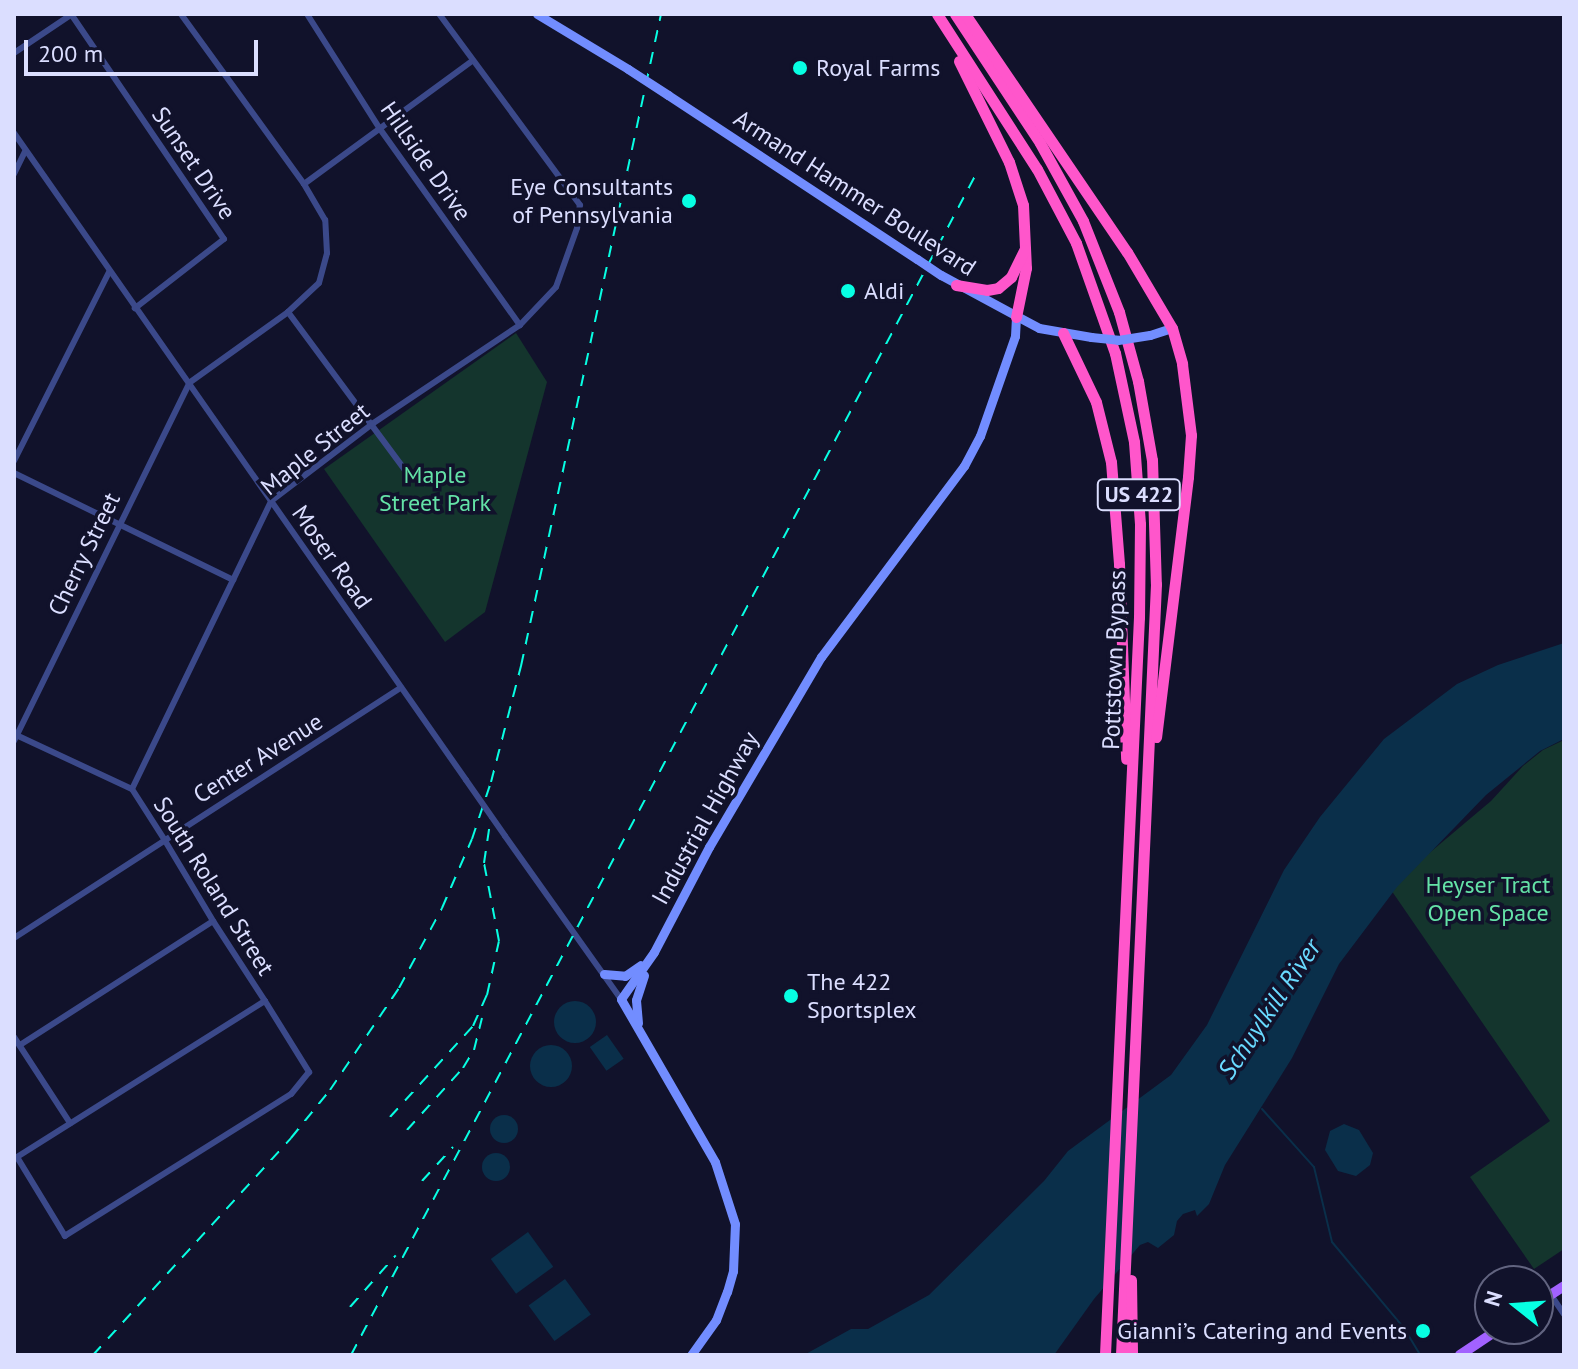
<!DOCTYPE html>
<meta charset="utf-8">
<style>
body{margin:0}
#map{position:relative;width:1578px;height:1369px;overflow:hidden;background:#11122b;font-family:"PT Sans",sans-serif}
div>[style]{position:absolute}
[style*='--x']{left:calc(var(--x)*1px);top:calc(var(--y)*1px);width:calc(var(--w)*1px);rotate:calc(var(--a)*1deg)}
.green>*{inset:0;background:#14352d}
.water>*{inset:0;background:#0a2f4a;transform-origin:0 0}
.round{border-radius:50%}
.stream>*{height:2px;margin:-1px;padding:0 1px;transform-origin:1px;border-radius:1px;background:#0a2f4a}
.street>*{height:6px;margin:-3px;padding:0 3px;transform-origin:3px;border-radius:3px;background:#3b498a}
.secondary>*{height:9px;margin:-4.5px;padding:0 4.5px;transform-origin:4.5px;border-radius:4.5px;background:#728dff}
.primary>*{height:10px;margin:-5px;padding:0 5px;transform-origin:5px;border-radius:5px;background:#a262ff}
.highway>*{height:11px;margin:-5.5px;padding:0 5.5px;transform-origin:5.5px;border-radius:5.5px;background:#ff56cb}
.rail>*{height:2px;margin-top:-1px;transform-origin:0;background:repeating-linear-gradient(90deg,#07ffe3 0 12px,transparent 0 22px)}
.street-bridge>*{height:6px;margin:-3px;padding:0 3px;transform-origin:3px;border-radius:3px;background:#3b498a}
.secondary-bridge>*{height:9px;margin:-4.5px;padding:0 4.5px;transform-origin:4.5px;border-radius:4.5px;background:#728dff}
.dots>*{width:22px;height:22px;translate:-50% -50%;box-sizing:border-box;border:4px solid #11122b;border-radius:50%}
span{translate:-50% -50%;white-space:nowrap;text-align:center;line-height:1.15;-webkit-text-stroke:7px #11122b;paint-order:stroke}
.shield-label span{padding:2px 6px;background:#11122b;border:2px solid;border-radius:6px;-webkit-text-stroke-width:0}
.shield-label{font-size:22px;color:#dbdeff;font-weight:700}
.poi-label{font-size:24px;color:#dbdeff}
.left{translate:0 -50%;text-align:left}
.right{translate:-100% -50%;text-align:right}
.street-label{font-size:24px;color:#dbdeff}
.park-label{font-size:24px;color:#64e2a7}
.water-label{font-size:26px;color:#69daff;font-style:italic}
.frame{position:absolute;inset:0;border:16px solid #dbdeff;pointer-events:none}
.north{position:absolute;left:1474px;top:1265px;width:80px;height:80px;box-sizing:border-box;background:#11122b;border:2px solid #626480;border-radius:50%;rotate:287deg;font-size:22px;font-weight:700;line-height:32px;text-align:center;color:#dbdeff}
.north::after{content:'';display:block;margin:auto;width:28px;height:36px;background:#07ffe3;clip-path:polygon(50% 0,100% 100%,50% 72%,0 100%)}
.scale{position:absolute;left:24px;top:40px;width:234px;height:36px;box-sizing:border-box;border:4px solid #dbdeff;border-top:0;padding-left:10px;font-size:24px;line-height:28px;white-space:nowrap;color:#dbdeff;-webkit-text-stroke:6px #11122b;paint-order:stroke}
</style>
<div id="map">
<div class="green">
<i style="clip-path:polygon(516px 333px,547px 382px,485px 612px,445px 642px,324px 469px)"></i>
<i style="clip-path:polygon(1564px 740px,1564px 1249px,1534px 1269px,1470px 1177px,1550px 1121px,1389px 887px,1491px 801px,1523px 766px,1543px 750px)"></i>
</div>
<div class="water">
<i style="clip-path:polygon(1564px 643px,1564px 739px,1540px 751px,1486px 795px,1397px 887px,1339px 964px,1292px 1058px,1225px 1165px,1209px 1204px,1197px 1216px,1195px 1210px,1183px 1214px,1177px 1221px,1174px 1235px,1158px 1248px,1148px 1242px,1140px 1245px,1094px 1299px,1054px 1355px,804px 1355px,851px 1329px,868px 1329px,929px 1295px,1044px 1181px,1068px 1151px,1171px 1075px,1207px 1025px,1284px 870px,1320px 817px,1384px 739px,1457px 684px,1498px 665px)"></i>
<i class="round" style="left:554px;top:1001px;width:42px;height:42px"></i>
<i style="left:607px;top:1035px;width:29px;height:21px;rotate:55deg"></i>
<i class="round" style="left:530px;top:1045px;width:42px;height:42px"></i>
<i class="round" style="left:490px;top:1115px;width:28px;height:28px"></i>
<i style="clip-path:polygon(1344px 1124px,1359px 1130px,1373px 1153px,1370px 1165px,1356px 1176px,1338px 1171px,1325px 1150px,1330px 1131px)"></i>
<i class="round" style="left:482px;top:1153px;width:28px;height:28px"></i>
<i style="left:528px;top:1232px;width:43px;height:46px;rotate:54deg"></i>
<i style="left:565px;top:1279px;width:44px;height:45px;rotate:54deg"></i>
</div>
<div class="stream">
<i style="--x:1262;--y:1109;--w:78;--a:48.1"></i>
<i style="--x:1314;--y:1167;--w:77;--a:76.5"></i>
<i style="--x:1332;--y:1242;--w:112;--a:50.1"></i>
<i style="--x:1404;--y:1328;--w:31;--a:59"></i>
</div>
<div class="street">
<i style="--x:71;--y:14;--w:272;--a:55.8"></i>
<i style="--x:224;--y:239;--w:113;--a:142.2"></i>
<i style="--x:307;--y:14;--w:136;--a:57.6"></i>
<i style="--x:380;--y:129;--w:241;--a:54.5"></i>
<i style="--x:14;--y:53;--w:70;--a:-33.9"></i>
<i style="--x:14;--y:133;--w:789;--a:55.06"></i>
<i style="--x:14;--y:174;--w:25;--a:-64"></i>
<i style="--x:304;--y:184;--w:208;--a:-36.2"></i>
<i style="--x:288;--y:312;--w:207;--a:53.5"></i>
<i style="--x:14;--y:461;--w:212;--a:-63.3"></i>
<i style="--x:14;--y:473;--w:244;--a:26"></i>
<i style="--x:14;--y:734;--w:130;--a:25"></i>
<i style="--x:132;--y:789;--w:59;--a:57.4"></i>
<i style="--x:164;--y:839;--w:96;--a:59.1"></i>
<i style="--x:213;--y:921;--w:95;--a:57"></i>
<i style="--x:265;--y:1001;--w:84;--a:58.2"></i>
<i style="--x:309;--y:1072;--w:28;--a:129"></i>
<i style="--x:291;--y:1094;--w:267;--a:147.9"></i>
<i style="--x:65;--y:1236;--w:92;--a:-121.3"></i>
<i style="--x:17;--y:1157;--w:293;--a:-32.2"></i>
<i style="--x:14;--y:741;--w:398;--a:-63.9"></i>
<i style="--x:189;--y:383;--w:122;--a:-35.6"></i>
<i style="--x:288;--y:312;--w:42;--a:-43.1"></i>
<i style="--x:319;--y:283;--w:31;--a:-75"></i>
<i style="--x:327;--y:253;--w:33;--a:-93"></i>
<i style="--x:325;--y:220;--w:42;--a:-120.3"></i>
<i style="--x:304;--y:184;--w:210;--a:-125.9"></i>
<i style="--x:132;--y:789;--w:320;--a:-64.2"></i>
<i style="--x:271;--y:501;--w:127;--a:-37.3"></i>
<i style="--x:372;--y:424;--w:178;--a:-33.8"></i>
<i style="--x:520;--y:325;--w:52;--a:-46.5"></i>
<i style="--x:556;--y:287;--w:63;--a:-70.4"></i>
<i style="--x:577;--y:228;--w:23;--a:-83"></i>
<i style="--x:580;--y:205;--w:237;--a:-126.4"></i>
<i style="--x:505;--y:836;--w:200;--a:54.6"></i>
<i style="--x:14;--y:938;--w:461;--a:-32.9"></i>
<i style="--x:14;--y:1037;--w:103;--a:56.9"></i>
<i style="--x:20;--y:1045;--w:229;--a:-32.7"></i>
<i style="--x:1551;--y:1295;--w:23;--a:56"></i>
</div>
<div class="secondary">
<i style="--x:537;--y:14;--w:106;--a:31.1"></i>
<i style="--x:668;--y:95;--w:298;--a:33.4"></i>
<i style="--x:941;--y:275;--w:111;--a:28.4"></i>
<i style="--x:1039;--y:328;--w:53;--a:9.8"></i>
<i style="--x:1150;--y:335;--w:23;--a:-18"></i>
<i style="--x:604;--y:974;--w:21;--a:5"></i>
<i style="--x:625;--y:976;--w:19;--a:-35"></i>
<i style="--x:638;--y:1023;--w:23;--a:-95"></i>
<i style="--x:636;--y:1000;--w:26;--a:-72"></i>
<i style="--x:691;--y:1355;--w:43;--a:-54.5"></i>
<i style="--x:716;--y:1320;--w:30;--a:-69"></i>
<i style="--x:727;--y:1292;--w:22;--a:-74"></i>
<i style="--x:733;--y:1271;--w:47;--a:-87.6"></i>
<i style="--x:735;--y:1224;--w:65;--a:-107.9"></i>
<i style="--x:715;--y:1162;--w:188;--a:-120"></i>
<i style="--x:621;--y:999;--w:57;--a:-54.9"></i>
<i style="--x:654;--y:952;--w:119;--a:-62.4"></i>
<i style="--x:709;--y:847;--w:221;--a:-59.5"></i>
<i style="--x:821;--y:657;--w:239;--a:-53.2"></i>
<i style="--x:964;--y:466;--w:34;--a:-62"></i>
<i style="--x:980;--y:436;--w:106;--a:-70.7"></i>
<i style="--x:1015;--y:336;--w:19;--a:-87"></i>
</div>
<div class="primary">
<i style="--x:1538;--y:1303;--w:31;--a:-33"></i>
<i style="--x:1460;--y:1355;--w:47;--a:-33.7"></i>
</div>
<div class="highway">
<i style="--x:937;--y:14;--w:184;--a:57.2"></i>
<i style="--x:1037;--y:169;--w:84;--a:62.2"></i>
<i style="--x:1076;--y:243;--w:117;--a:70.5"></i>
<i style="--x:1115;--y:353;--w:91;--a:77.9"></i>
<i style="--x:1134;--y:442;--w:82;--a:85.8"></i>
<i style="--x:1140;--y:524;--w:93;--a:90.6"></i>
<i style="--x:1139;--y:617;--w:739;--a:92.64"></i>
<i style="--x:955;--y:14;--w:154;--a:56.6"></i>
<i style="--x:1040;--y:143;--w:89;--a:61.1"></i>
<i style="--x:1083;--y:221;--w:98;--a:68.4"></i>
<i style="--x:1119;--y:312;--w:72;--a:74.6"></i>
<i style="--x:1138;--y:381;--w:80;--a:80"></i>
<i style="--x:1152;--y:460;--w:124;--a:88.2"></i>
<i style="--x:1156;--y:584;--w:772;--a:92.6"></i>
<i style="--x:965;--y:14;--w:288;--a:55.8"></i>
<i style="--x:1127;--y:252;--w:88;--a:59.4"></i>
<i style="--x:1172;--y:328;--w:37;--a:74"></i>
<i style="--x:1182;--y:364;--w:72;--a:82.8"></i>
<i style="--x:1191;--y:435;--w:42;--a:94.1"></i>
<i style="--x:1188;--y:477;--w:262;--a:97"></i>
<i style="--x:959;--y:61;--w:113;--a:63.7"></i>
<i style="--x:1009;--y:162;--w:45;--a:72"></i>
<i style="--x:1023;--y:205;--w:63;--a:87.3"></i>
<i style="--x:1026;--y:268;--w:50;--a:101.5"></i>
<i style="--x:956;--y:285;--w:31;--a:9"></i>
<i style="--x:987;--y:290;--w:11;--a:-10"></i>
<i style="--x:998;--y:288;--w:17;--a:-40"></i>
<i style="--x:1011;--y:277;--w:30;--a:-64"></i>
<i style="--x:1063;--y:333;--w:76;--a:64.4"></i>
<i style="--x:1096;--y:402;--w:62;--a:76"></i>
<i style="--x:1111;--y:462;--w:102;--a:85.5"></i>
<i style="--x:1119;--y:564;--w:195;--a:87.9"></i>
<i style="--x:1131;--y:1280;--w:75;--a:89.2"></i>
</div>
<div class="rail">
<i style="--x:390;--y:1117;--w:123;--a:-47.6"></i>
<i style="--x:473;--y:1026;--w:34;--a:-66"></i>
<i style="--x:487;--y:995;--w:55;--a:-77.5"></i>
<i style="--x:499;--y:941;--w:79;--a:-100.9"></i>
<i style="--x:484;--y:863;--w:48;--a:-81.5"></i>
<i style="--x:407;--y:1130;--w:84;--a:-47.9"></i>
<i style="--x:463;--y:1068;--w:21;--a:-59"></i>
<i style="--x:474;--y:1050;--w:33;--a:-76"></i>
<i style="--x:422;--y:1181;--w:46;--a:-47.6"></i>
<i style="--x:350;--y:1307;--w:69;--a:-48.5"></i>
<i style="--x:93;--y:1355;--w:294;--a:-47.6"></i>
<i style="--x:291;--y:1138;--w:62;--a:-50.9"></i>
<i style="--x:330;--y:1090;--w:123;--a:-55.9"></i>
<i style="--x:399;--y:988;--w:91;--a:-61.7"></i>
<i style="--x:442;--y:908;--w:75;--a:-66.5"></i>
<i style="--x:472;--y:839;--w:60;--a:-71.6"></i>
<i style="--x:491;--y:782;--w:120;--a:-75.5"></i>
<i style="--x:521;--y:666;--w:667;--a:-77.88"></i>
<i style="--x:351;--y:1355;--w:1334;--a:-62.11"></i>
</div>
<div class="street-bridge">
<i style="--x:466;--y:780;--w:68;--a:55.1"></i>
</div>
<div class="secondary-bridge">
<i style="--x:628;--y:69;--w:48;--a:33"></i>
<i style="--x:917;--y:259;--w:29;--a:34"></i>
<i style="--x:1091;--y:337;--w:27;--a:6"></i>
<i style="--x:1118;--y:340;--w:32;--a:-9"></i>
</div>
<div class="dots">
<i style="left:800px;top:68px;background:#07ffe3"></i>
<i style="left:689px;top:201px;background:#07ffe3"></i>
<i style="left:848px;top:291px;background:#07ffe3"></i>
<i style="left:791px;top:996px;background:#07ffe3"></i>
<i style="left:1423px;top:1331px;background:#07ffe3"></i>
</div>
<div class="shield-label">
<span style="left:1139px;top:495px">US 422</span>
</div>
<div class="poi-label">
<span class="left" style="left:816px;top:68px">Royal Farms</span>
<span class="right" style="left:673px;top:201px">Eye Consultants<br>of Pennsylvania</span>
<span class="left" style="left:864px;top:291px">Aldi</span>
<span class="left" style="left:807px;top:996px">The 422<br>Sportsplex</span>
<span class="right" style="left:1407px;top:1331px">Gianni’s Catering and Events</span>
</div>
<div class="street-label">
<span style="left:426px;top:161px;rotate:55deg">Hillside Drive</span>
<span style="left:194px;top:163px;rotate:56deg">Sunset Drive</span>
<span style="left:855px;top:193px;rotate:33deg">Armand Hammer Boulevard</span>
<span style="left:315px;top:449px;rotate:-39deg">Maple Street</span>
<span style="left:84px;top:554px;rotate:-64deg">Cherry Street</span>
<span style="left:332px;top:557px;rotate:55deg">Moser Road</span>
<span style="left:1114px;top:660px;rotate:-88deg">Pottstown Bypass</span>
<span style="left:258px;top:758px;rotate:-32deg">Center Avenue</span>
<span style="left:705px;top:818px;rotate:-61deg">Industrial Highway</span>
<span style="left:214px;top:886px;rotate:58deg">South Roland Street</span>
</div>
<div class="park-label">
<span style="left:435px;top:489px">Maple<br>Street Park</span>
<span style="left:1488px;top:899px">Heyser Tract<br>Open Space</span>
</div>
<div class="water-label">
<span style="left:1269px;top:1009px;rotate:-56deg">Schuylkill River</span>
</div>
<div class="frame"></div>
<div class="north">N</div>
<div class="scale">200 m</div>
</div>
